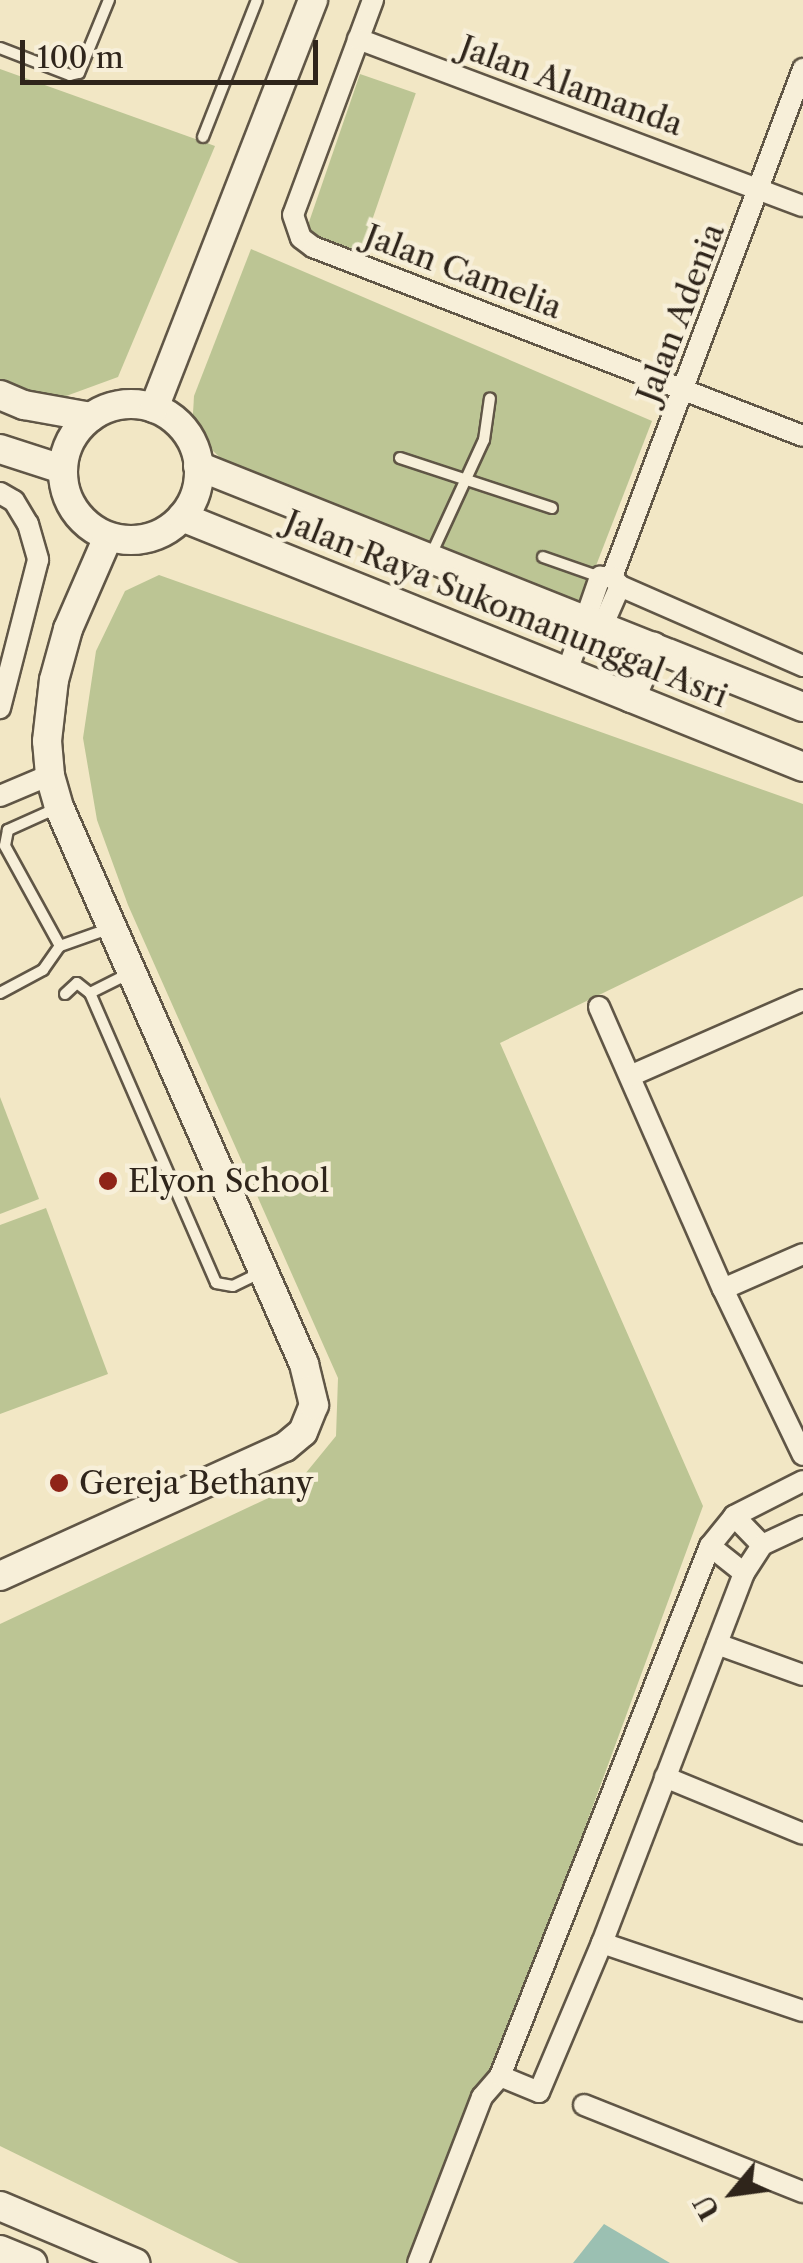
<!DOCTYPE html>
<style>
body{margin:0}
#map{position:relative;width:803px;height:2263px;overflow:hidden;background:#f2e7c5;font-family:"Libre Caslon Text",serif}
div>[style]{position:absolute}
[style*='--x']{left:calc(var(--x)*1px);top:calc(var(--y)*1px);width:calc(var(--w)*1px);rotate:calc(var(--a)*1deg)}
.green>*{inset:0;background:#bcc594;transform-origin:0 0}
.water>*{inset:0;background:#9bc0b2}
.roads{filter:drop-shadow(2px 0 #605646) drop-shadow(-2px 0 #605646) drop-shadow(0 2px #605646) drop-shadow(0 -2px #605646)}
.lane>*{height:10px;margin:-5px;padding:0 5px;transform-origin:5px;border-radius:5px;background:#f7efd9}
.street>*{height:20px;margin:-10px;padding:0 10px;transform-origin:10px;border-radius:10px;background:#f7efd9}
.secondary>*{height:28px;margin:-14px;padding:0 14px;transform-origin:14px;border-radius:14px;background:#f7efd9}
.secondary>.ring{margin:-14px;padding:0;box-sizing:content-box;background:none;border:28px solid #f7efd9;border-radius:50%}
.dots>*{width:28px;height:28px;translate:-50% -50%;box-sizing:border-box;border:5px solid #f7efd9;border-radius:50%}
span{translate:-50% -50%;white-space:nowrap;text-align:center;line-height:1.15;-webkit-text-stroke:9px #f7efd9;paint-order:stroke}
.street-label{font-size:32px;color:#2f251b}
.poi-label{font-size:32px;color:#2f251b}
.left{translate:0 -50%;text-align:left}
.north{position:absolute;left:683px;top:2143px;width:100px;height:100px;-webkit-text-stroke:8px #f7efd9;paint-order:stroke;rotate:241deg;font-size:28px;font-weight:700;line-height:40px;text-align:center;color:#2f251b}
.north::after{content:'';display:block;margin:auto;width:35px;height:45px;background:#2f251b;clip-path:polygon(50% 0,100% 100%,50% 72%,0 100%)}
.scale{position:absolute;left:20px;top:40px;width:298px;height:45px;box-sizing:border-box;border:5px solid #2f251b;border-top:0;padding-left:12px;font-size:30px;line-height:35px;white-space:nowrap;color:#2f251b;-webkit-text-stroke:8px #f7efd9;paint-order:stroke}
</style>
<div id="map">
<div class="green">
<i style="clip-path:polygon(0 69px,215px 146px,118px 377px,47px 403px,0 383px)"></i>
<i style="left:360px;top:74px;width:59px;height:173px;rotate:19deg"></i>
<i style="clip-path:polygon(251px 249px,652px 421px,580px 607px,231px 468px,192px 431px,194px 396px)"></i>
<i style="clip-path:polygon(159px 575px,803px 804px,803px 896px,500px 1043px,703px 1506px,543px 1942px,409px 2263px,239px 2263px,0 2146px,0 1624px,296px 1485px,336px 1436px,338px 1378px,128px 905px,97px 820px,83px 738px,96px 651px,125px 591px)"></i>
<i style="clip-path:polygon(0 1097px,39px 1199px,0 1214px)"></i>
<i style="clip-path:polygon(46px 1208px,108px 1374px,0 1414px,0 1225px)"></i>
</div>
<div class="water">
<i style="clip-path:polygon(604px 2224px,670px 2263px,573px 2263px)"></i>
</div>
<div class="roads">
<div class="lane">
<i style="--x:0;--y:48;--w:75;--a:21.1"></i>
<i style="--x:70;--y:75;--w:9;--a:-13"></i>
<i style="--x:79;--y:73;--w:79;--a:-67.7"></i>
<i style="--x:203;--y:137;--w:147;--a:-68.5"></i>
<i style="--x:400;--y:458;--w:160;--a:18.2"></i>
<i style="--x:431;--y:555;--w:127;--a:-65.3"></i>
<i style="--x:484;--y:440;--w:42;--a:-81.9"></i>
<i style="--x:543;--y:557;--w:60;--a:19.3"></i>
<i style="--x:57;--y:808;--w:54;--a:155.8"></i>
<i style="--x:8;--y:830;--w:16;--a:101"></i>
<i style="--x:5;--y:846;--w:114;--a:61.2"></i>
<i style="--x:60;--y:946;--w:54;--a:-19.4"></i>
<i style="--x:130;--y:973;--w:45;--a:153.4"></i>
<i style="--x:90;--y:993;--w:316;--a:66.5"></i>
<i style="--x:216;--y:1283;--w:17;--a:10"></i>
<i style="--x:233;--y:1286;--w:32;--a:-26"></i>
<i style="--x:0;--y:993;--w:49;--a:-28.1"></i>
<i style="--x:43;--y:970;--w:29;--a:-55"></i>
<i style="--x:65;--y:994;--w:16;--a:-43"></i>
<i style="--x:77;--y:983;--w:16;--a:38"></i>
</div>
<div class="street">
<i style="--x:373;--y:0;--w:229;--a:110.4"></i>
<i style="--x:293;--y:215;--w:24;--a:71"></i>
<i style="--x:301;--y:238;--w:15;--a:37"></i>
<i style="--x:313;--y:247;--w:525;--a:21.09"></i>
<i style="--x:358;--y:39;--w:475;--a:20.6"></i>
<i style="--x:0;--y:493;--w:16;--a:30"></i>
<i style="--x:14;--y:501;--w:27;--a:59"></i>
<i style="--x:28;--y:524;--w:37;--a:74"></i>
<i style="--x:38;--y:560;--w:153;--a:104.4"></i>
<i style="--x:612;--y:577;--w:543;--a:-69.39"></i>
<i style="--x:602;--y:627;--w:45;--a:-66.3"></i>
<i style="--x:567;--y:672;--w:101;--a:-70.8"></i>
<i style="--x:600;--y:577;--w:12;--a:0"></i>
<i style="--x:612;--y:577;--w:12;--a:48"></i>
<i style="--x:620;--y:586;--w:200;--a:23.6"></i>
<i style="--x:0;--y:796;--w:54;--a:-22.8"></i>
<i style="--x:599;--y:1007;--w:308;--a:66.3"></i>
<i style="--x:723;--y:1289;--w:184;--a:64.3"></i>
<i style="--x:630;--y:1076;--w:189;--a:-23.7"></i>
<i style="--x:723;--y:1289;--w:87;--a:-23.6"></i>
<i style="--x:734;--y:1516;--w:40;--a:46"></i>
<i style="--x:710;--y:1546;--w:43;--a:38.5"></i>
<i style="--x:717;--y:1644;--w:91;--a:19.8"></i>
<i style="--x:665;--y:1777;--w:149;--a:22.4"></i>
<i style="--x:602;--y:1943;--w:212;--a:18.7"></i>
<i style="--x:500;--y:2076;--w:42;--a:22.3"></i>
<i style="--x:539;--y:2092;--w:162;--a:-67.1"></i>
<i style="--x:602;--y:1943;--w:396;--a:-69"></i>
<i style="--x:744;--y:1573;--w:33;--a:-57"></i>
<i style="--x:762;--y:1545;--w:45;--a:-24.9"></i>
<i style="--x:584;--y:2105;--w:236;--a:21.7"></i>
<i style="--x:418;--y:2263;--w:178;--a:-68.9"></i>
<i style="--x:482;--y:2097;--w:28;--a:-49"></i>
<i style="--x:500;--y:2076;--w:570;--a:-68.39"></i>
<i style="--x:710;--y:1546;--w:38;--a:-51"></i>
<i style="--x:734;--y:1516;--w:77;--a:-26.9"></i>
</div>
<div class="secondary">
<i style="--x:0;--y:395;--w:26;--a:23"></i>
<i style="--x:24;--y:405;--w:68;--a:10.2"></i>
<i class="ring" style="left:63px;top:404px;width:108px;height:108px"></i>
<i style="--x:154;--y:408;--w:438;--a:-68.7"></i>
<i style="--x:0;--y:449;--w:65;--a:17.9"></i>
<i style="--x:198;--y:466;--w:651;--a:21.72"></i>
<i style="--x:182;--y:517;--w:669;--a:21.93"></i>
<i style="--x:631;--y:698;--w:56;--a:-66.7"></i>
<i style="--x:0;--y:1576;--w:313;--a:-24.4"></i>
<i style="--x:285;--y:1447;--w:23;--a:-40"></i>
<i style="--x:303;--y:1432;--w:29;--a:-68"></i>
<i style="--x:314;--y:1405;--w:42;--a:-103.7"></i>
<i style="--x:304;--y:1364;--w:609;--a:-113.74"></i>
<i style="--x:59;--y:807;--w:33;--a:-106"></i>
<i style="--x:50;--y:775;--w:34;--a:-95"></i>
<i style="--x:47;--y:741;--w:61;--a:-83.5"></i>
<i style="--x:54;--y:680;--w:53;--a:-74.6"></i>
<i style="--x:68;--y:629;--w:100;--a:-66.5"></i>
<i style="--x:0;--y:2206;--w:147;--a:22.9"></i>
<i style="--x:0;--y:2250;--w:35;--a:22"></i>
</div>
</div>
<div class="dots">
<i style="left:108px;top:1181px;background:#8f2418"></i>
<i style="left:59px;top:1483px;background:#8f2418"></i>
</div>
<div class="street-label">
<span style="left:571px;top:86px;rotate:20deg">Jalan Alamanda</span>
<span style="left:463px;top:272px;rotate:21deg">Jalan Camelia</span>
<span style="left:681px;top:313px;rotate:-69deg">Jalan Adenia</span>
<span style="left:506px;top:609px;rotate:22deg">Jalan Raya Sukomanunggal Asri</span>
</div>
<div class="poi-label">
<span class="left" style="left:128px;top:1181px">Elyon School</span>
<span class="left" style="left:79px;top:1483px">Gereja Bethany</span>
</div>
<div class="north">U</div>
<div class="scale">100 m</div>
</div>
